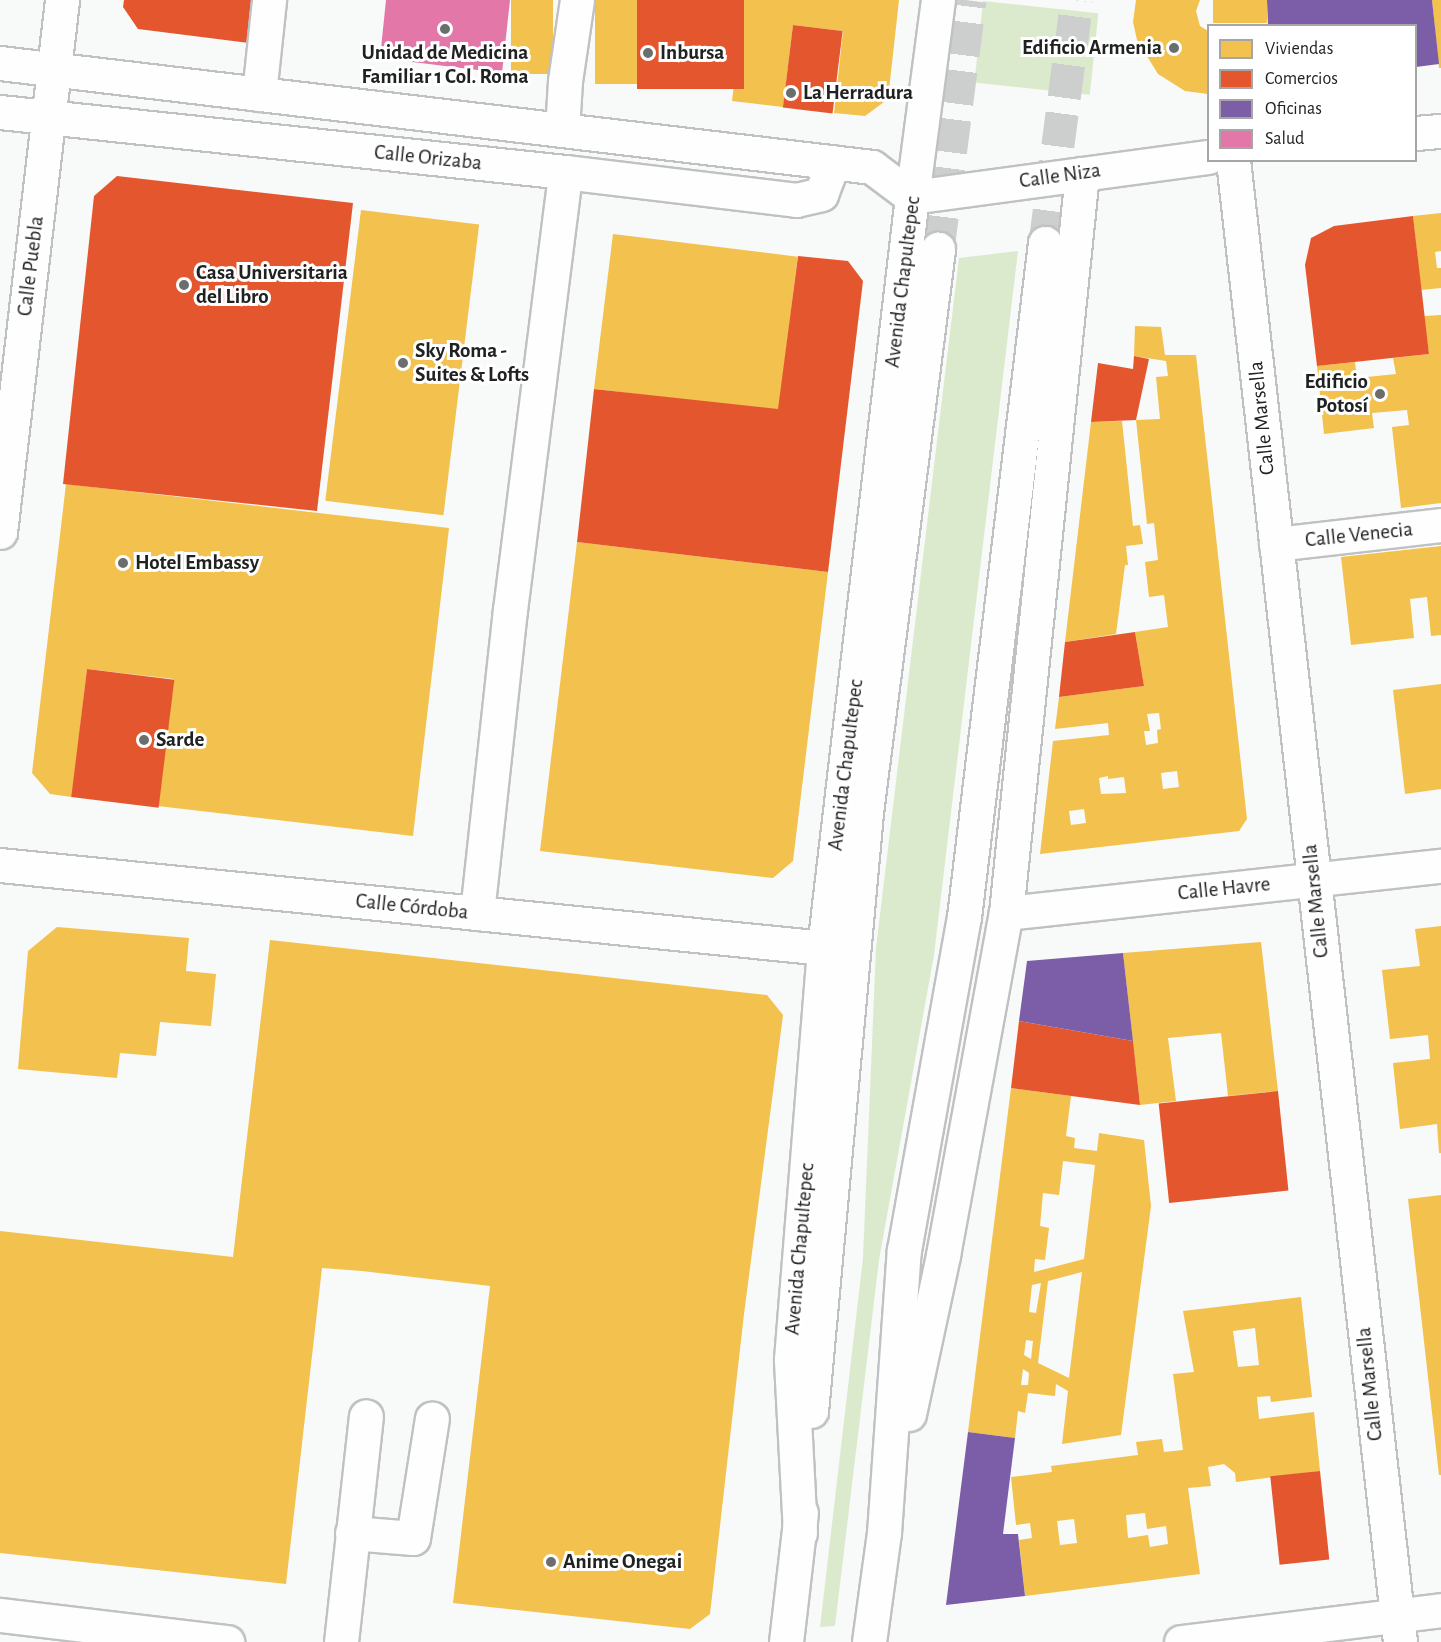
<!DOCTYPE html>
<meta charset="utf-8">
<style>
body{margin:0}
#map{position:relative;width:1441px;height:1642px;overflow:hidden;background:#f8f9f9;font-family:"Alegreya Sans",sans-serif}
div>[style]{position:absolute}
[style*='--x']{left:calc(var(--x)*1px);top:calc(var(--y)*1px);width:calc(var(--w)*1px);rotate:calc(var(--a)*1deg)}
.green>*{inset:0;background:#dbeacc;transform-origin:0 0}
.homes>*{inset:0;background:#f2c14e;transform-origin:0 0}
.shops>*{inset:0;background:#e4572e;transform-origin:0 0}
.offices>*{inset:0;background:#7b5ea7}
.health>*{inset:0;background:#e377a8}
.major-tunnel>*{height:33px;margin-top:-16.5px;transform-origin:0;background:repeating-linear-gradient(90deg,#cdcece 0 33px,transparent 0 49px)}
.roads{filter:drop-shadow(2px 0 #c0c1c2) drop-shadow(-2px 0 #c0c1c2) drop-shadow(0 2px #c0c1c2) drop-shadow(0 -2px #c0c1c2)}
.minor>*{height:33px;margin:-16.5px;padding:0 16.5px;transform-origin:16.5px;border-radius:16.5px;background:#fefefe}
.major>*{height:33px;margin:-16.5px;padding:0 16.5px;transform-origin:16.5px;border-radius:16.5px;background:#fefefe}
.dots>*{width:16px;height:16px;translate:-50% -50%;box-sizing:border-box;border:3px solid #fff;border-radius:50%}
span{translate:-50% -50%;white-space:nowrap;text-align:center;line-height:1.15;-webkit-text-stroke:6px #fff;paint-order:stroke}
.poi-label{font-size:21px;color:#202121;font-weight:700}
.right{translate:-100% -50%;text-align:right}
.left{translate:0 -50%;text-align:left}
.street-label{font-size:21px;color:#202121}
.legend{position:absolute;left:1207px;top:24px;width:210px;height:138px;box-sizing:border-box;background:#fff;border:2px solid #a6a6a6;margin:0;padding:8px 10px;list-style:none;font-size:18px;color:#202121}
.legend li{display:flex;align-items:center;gap:12px;height:30px}
.legend b{width:30px;border:2px solid #a6a6a6}
</style>
<div id="map">
<div class="green">
<i style="left:983px;top:1px;width:116px;height:82px;rotate:6deg"></i>
<i style="clip-path:polygon(1018px 251px,934px 955px,879px 1260px,835px 1626px,820px 1627px,863px 1258px,876px 948px,959px 258px)"></i>
</div>
<div class="homes">
<i style="left:511px;top:0;width:42px;height:74px"></i>
<i style="left:595px;top:0;width:42px;height:84px"></i>
<i style="clip-path:polygon(744px 0,899px 0,888px 99px,865px 116px,834px 113px,843px 31px,793px 25px,783px 107px,732px 101px)"></i>
<i style="clip-path:polygon(1136px 0,1200px 0,1196px 11px,1200px 26px,1208px 31px,1208px 94px,1185px 91px,1158px 74px,1137px 40px,1133px 22px)"></i>
<i style="left:1213px;top:0;width:54px;height:23px"></i>
<i style="clip-path:polygon(1432px 0,1441px 0,1441px 68px,1439px 68px)"></i>
<i style="left:361px;top:210px;width:119px;height:293px;rotate:7deg"></i>
<i style="clip-path:polygon(1441px 213px,1441px 251px,1435px 252px,1437px 268px,1441px 268px,1441px 288px,1421px 290px,1413px 216px)"></i>
<i style="left:613px;top:234px;width:186px;height:156px;rotate:7deg"></i>
<i style="clip-path:polygon(1441px 315px,1441px 503px,1401px 508px,1392px 427px,1409px 425px,1407px 410px,1372px 413px,1374px 428px,1324px 434px,1317px 366px,1355px 362px,1357px 378px,1396px 374px,1393px 358px,1429px 354px,1424px 316px)"></i>
<i style="clip-path:polygon(evenodd,1135px 326px,1161px 327px,1165px 355px,1196px 355px,1247px 819px,1239px 831px,1040px 854px,1053px 741px,1109px 735px,1108px 723px,1055px 729px,1059px 697px,1144px 686px,1135px 632px,1168px 627px,1164px 595px,1149px 597px,1145px 562px,1158px 560px,1154px 523px,1147px 524px,1136px 420px,1160px 419px,1156px 377px,1168px 376px,1166px 361px,1134px 356px,1135px 326px,1159px 713px,1161px 729px,1157px 730px,1158px 743px,1146px 745px,1144px 731px,1150px 731px,1147px 714px,1159px 713px,1135px 326px,1177px 771px,1179px 787px,1163px 789px,1161px 773px,1177px 771px,1135px 326px,1108px 776px,1108px 779px,1124px 777px,1126px 793px,1101px 794px,1099px 778px,1108px 776px,1135px 326px,1084px 809px,1086px 823px,1071px 825px,1069px 811px,1084px 809px)"></i>
<i style="clip-path:polygon(1122px 421px,1133px 526px,1140px 525px,1143px 544px,1126px 546px,1128px 565px,1125px 565px,1116px 634px,1065px 642px,1091px 422px)"></i>
<i style="clip-path:polygon(66px 484px,449px 528px,413px 836px,158px 806px,174px 679px,87px 669px,72px 797px,50px 794px,32px 773px)"></i>
<i style="clip-path:polygon(577px 542px,828px 572px,793px 861px,773px 878px,540px 851px)"></i>
<i style="clip-path:polygon(1441px 546px,1441px 635px,1431px 636px,1427px 597px,1410px 599px,1414px 638px,1351px 645px,1341px 557px)"></i>
<i style="clip-path:polygon(1441px 684px,1441px 789px,1405px 794px,1393px 690px)"></i>
<i style="clip-path:polygon(1441px 926px,1441px 1153px,1439px 1153px,1437px 1124px,1400px 1129px,1393px 1063px,1430px 1059px,1428px 1035px,1390px 1039px,1382px 970px,1420px 966px,1415px 929px)"></i>
<i style="clip-path:polygon(57px 927px,189px 938px,186px 971px,216px 974px,211px 1026px,160px 1022px,156px 1056px,120px 1053px,117px 1078px,18px 1069px,28px 951px)"></i>
<i style="clip-path:polygon(270px 940px,767px 995px,783px 1015px,744px 1314px,710px 1614px,690px 1629px,453px 1603px,490px 1286px,362px 1271px,322px 1268px,286px 1584px,0 1553px,0 1231px,233px 1257px)"></i>
<i style="clip-path:polygon(1261px 942px,1278px 1091px,1228px 1096px,1221px 1033px,1168px 1038px,1176px 1101px,1140px 1105px,1123px 953px)"></i>
<i style="clip-path:polygon(evenodd,1011px 1088px,1071px 1096px,1066px 1136px,1075px 1138px,1074px 1148px,1097px 1151px,1099px 1133px,1144px 1140px,1151px 1206px,1121px 1435px,1062px 1444px,1068px 1391px,1056px 1384px,1055px 1396px,1028px 1393px,1025px 1413px,1018px 1411px,1015px 1438px,968px 1432px,1011px 1088px,1063px 1161px,1095px 1165px,1084px 1259px,1034px 1272px,1035px 1259px,1045px 1260px,1049px 1228px,1040px 1226px,1043px 1193px,1059px 1195px,1063px 1161px,1011px 1088px,1082px 1272px,1069px 1378px,1038px 1363px,1048px 1281px,1082px 1272px,1011px 1088px,1041px 1283px,1036px 1313px,1029px 1312px,1032px 1285px,1041px 1283px,1011px 1088px,1026px 1340px,1033px 1341px,1031px 1359px,1024px 1355px,1026px 1340px,1011px 1088px,1023px 1369px,1029px 1373px,1028px 1385px,1021px 1385px,1023px 1369px)"></i>
<i style="clip-path:polygon(1441px 1195px,1441px 1475px,1439px 1475px,1408px 1199px)"></i>
<i style="clip-path:polygon(evenodd,1301px 1297px,1312px 1397px,1271px 1402px,1270px 1396px,1257px 1397px,1259px 1419px,1314px 1412px,1320px 1471px,1236px 1482px,1235px 1473px,1224px 1464px,1208px 1467px,1211px 1486px,1188px 1488px,1200px 1574px,1025px 1596px,1019px 1540px,1032px 1538px,1030px 1523px,1016px 1525px,1011px 1477px,1052px 1472px,1051px 1466px,1138px 1455px,1136px 1442px,1162px 1439px,1164px 1452px,1183px 1450px,1173px 1374px,1194px 1372px,1183px 1311px,1301px 1297px,1255px 1328px,1259px 1365px,1238px 1367px,1233px 1331px,1255px 1328px,1301px 1297px,1145px 1513px,1147px 1529px,1166px 1526px,1168px 1544px,1150px 1547px,1148px 1535px,1128px 1538px,1126px 1515px,1145px 1513px,1301px 1297px,1074px 1519px,1077px 1543px,1060px 1545px,1057px 1521px,1074px 1519px)"></i>
</div>
<div class="shops">
<i style="clip-path:polygon(124px 0,253px 0,249px 43px,138px 29px,123px 7px)"></i>
<i style="left:637px;top:0;width:107px;height:89px"></i>
<i style="left:793px;top:25px;width:50px;height:83px;rotate:7deg"></i>
<i style="clip-path:polygon(117px 176px,353px 203px,317px 511px,63px 484px,94px 196px)"></i>
<i style="clip-path:polygon(1413px 216px,1429px 354px,1317px 366px,1305px 265px,1311px 238px,1334px 226px)"></i>
<i style="clip-path:polygon(798px 256px,848px 261px,863px 281px,828px 572px,577px 542px,594px 389px,778px 409px)"></i>
<i style="clip-path:polygon(1134px 356px,1149px 359px,1136px 420px,1091px 422px,1098px 363px,1133px 369px)"></i>
<i style="clip-path:polygon(1135px 632px,1144px 686px,1059px 697px,1065px 642px)"></i>
<i style="left:87px;top:669px;width:88px;height:129px;rotate:7deg"></i>
<i style="clip-path:polygon(1019px 1021px,1133px 1041px,1140px 1105px,1011px 1088px)"></i>
<i style="left:1278px;top:1091px;width:100px;height:120px;rotate:84deg"></i>
<i style="left:1320px;top:1471px;width:89px;height:50px;rotate:84deg"></i>
</div>
<div class="offices">
<i style="clip-path:polygon(1267px 0,1432px 0,1439px 64px,1416px 67px,1416px 26px,1268px 26px)"></i>
<i style="clip-path:polygon(1123px 953px,1133px 1041px,1019px 1021px,1027px 961px)"></i>
<i style="clip-path:polygon(968px 1432px,1015px 1438px,1003px 1534px,1018px 1534px,1025px 1596px,946px 1605px)"></i>
</div>
<div class="health">
<i style="clip-path:polygon(386px 0,510px 0,502px 73px,380px 58px)"></i>
</div>
<div class="major-tunnel">
<i style="--x:1045;--y:243;--w:245;--a:-82.5"></i>
<i style="--x:938;--y:249;--w:251;--a:-82.7"></i>
</div>
<div class="roads">
<div class="minor">
<i style="--x:0;--y:63;--w:878;--a:6.8"></i>
<i style="--x:872;--y:167;--w:50;--a:36.9"></i>
<i style="--x:912;--y:197;--w:299;--a:-7.7"></i>
<i style="--x:259;--y:94;--w:95;--a:-83.9"></i>
<i style="--x:0;--y:112;--w:568;--a:6.06"></i>
<i style="--x:565;--y:172;--w:233;--a:6.9"></i>
<i style="--x:796;--y:200;--w:26;--a:-13"></i>
<i style="--x:821;--y:194;--w:34;--a:-69"></i>
<i style="--x:562;--y:130;--w:49;--a:-86.5"></i>
<i style="--x:565;--y:81;--w:82;--a:-81.6"></i>
<i style="--x:1416;--y:133;--w:25;--a:-5"></i>
<i style="--x:1233;--y:160;--w:1491;--a:83.57"></i>
<i style="--x:0;--y:532;--w:536;--a:-83.35"></i>
<i style="--x:1276;--y:544;--w:166;--a:-6.6"></i>
<i style="--x:0;--y:865;--w:828;--a:5.75"></i>
<i style="--x:477;--y:913;--w:305;--a:-83.8"></i>
<i style="--x:510;--y:610;--w:441;--a:-82.8"></i>
<i style="--x:1006;--y:913;--w:438;--a:-6.2"></i>
<i style="--x:352;--y:1533;--w:61;--a:4.7"></i>
<i style="--x:413;--y:1538;--w:121;--a:-81"></i>
<i style="--x:0;--y:1615;--w:229;--a:6.8"></i>
<i style="--x:341;--y:1642;--w:227;--a:-83.7"></i>
<i style="--x:1181;--y:1642;--w:262;--a:-7"></i>
</div>
<div class="major">
<i style="--x:811;--y:1411;--w:602;--a:-84.75"></i>
<i style="--x:866;--y:812;--w:568;--a:-82.71"></i>
<i style="--x:909;--y:1414;--w:163;--a:-77.9"></i>
<i style="--x:943;--y:1255;--w:348;--a:-79.6"></i>
<i style="--x:1006;--y:913;--w:743;--a:-84.13"></i>
<i style="--x:800;--y:1533;--w:174;--a:-93"></i>
<i style="--x:791;--y:1359;--w:412;--a:-85.4"></i>
<i style="--x:824;--y:948;--w:756;--a:-83.32"></i>
<i style="--x:912;--y:197;--w:199;--a:-82.5"></i>
<i style="--x:786;--y:1642;--w:130;--a:-83.4"></i>
<i style="--x:869;--y:1642;--w:110;--a:-82.2"></i>
<i style="--x:884;--y:1533;--w:284;--a:-86"></i>
<i style="--x:904;--y:1250;--w:338;--a:-79.8"></i>
<i style="--x:964;--y:917;--w:679;--a:-83.15"></i>
</div>
</div>
<div class="dots">
<i style="left:445px;top:29px;background:#6c6d6d"></i>
<i style="left:1174px;top:48px;background:#6c6d6d"></i>
<i style="left:648px;top:53px;background:#6c6d6d"></i>
<i style="left:791px;top:93px;background:#6c6d6d"></i>
<i style="left:184px;top:285px;background:#6c6d6d"></i>
<i style="left:403px;top:363px;background:#6c6d6d"></i>
<i style="left:1380px;top:394px;background:#6c6d6d"></i>
<i style="left:123px;top:563px;background:#6c6d6d"></i>
<i style="left:144px;top:740px;background:#6c6d6d"></i>
<i style="left:551px;top:1562px;background:#6c6d6d"></i>
</div>
<div class="poi-label">
<span class="right" style="left:1162px;top:48px">Edificio Armenia</span>
<span style="left:445px;top:65px">Unidad de Medicina<br>Familiar 1 Col. Roma</span>
<span class="left" style="left:660px;top:53px">Inbursa</span>
<span class="left" style="left:803px;top:93px">La Herradura</span>
<span class="left" style="left:196px;top:285px">Casa Universitaria<br>del Libro</span>
<span class="left" style="left:415px;top:363px">Sky Roma -<br>Suites &amp; Lofts</span>
<span class="right" style="left:1368px;top:394px">Edificio<br>Potosí</span>
<span class="left" style="left:135px;top:563px">Hotel Embassy</span>
<span class="left" style="left:156px;top:740px">Sarde</span>
<span class="left" style="left:563px;top:1562px">Anime Onegai</span>
</div>
<div class="street-label">
<span style="left:428px;top:158px;rotate:6deg">Calle Orizaba</span>
<span style="left:1060px;top:176px;rotate:-8deg">Calle Niza</span>
<span style="left:31px;top:266px;rotate:-83deg">Calle Puebla</span>
<span style="left:903px;top:282px;rotate:-83deg">Avenida Chapultepec</span>
<span style="left:1262px;top:418px;rotate:-96deg">Calle Marsella</span>
<span style="left:1359px;top:535px;rotate:-6deg">Calle Venecia</span>
<span style="left:846px;top:765px;rotate:-83deg">Avenida Chapultepec</span>
<span style="left:1224px;top:889px;rotate:-6deg">Calle Havre</span>
<span style="left:1316px;top:901px;rotate:-96deg">Calle Marsella</span>
<span style="left:412px;top:907px;rotate:6deg">Calle Córdoba</span>
<span style="left:800px;top:1249px;rotate:-85deg">Avenida Chapultepec</span>
<span style="left:1370px;top:1384px;rotate:-96deg">Calle Marsella</span>
</div>
<ul class="legend">
<li><b style="height:16px;background:#f2c14e"></b>Viviendas</li>
<li><b style="height:16px;background:#e4572e"></b>Comercios</li>
<li><b style="height:16px;background:#7b5ea7"></b>Oficinas</li>
<li><b style="height:16px;background:#e377a8"></b>Salud</li>
</ul>
</div>
